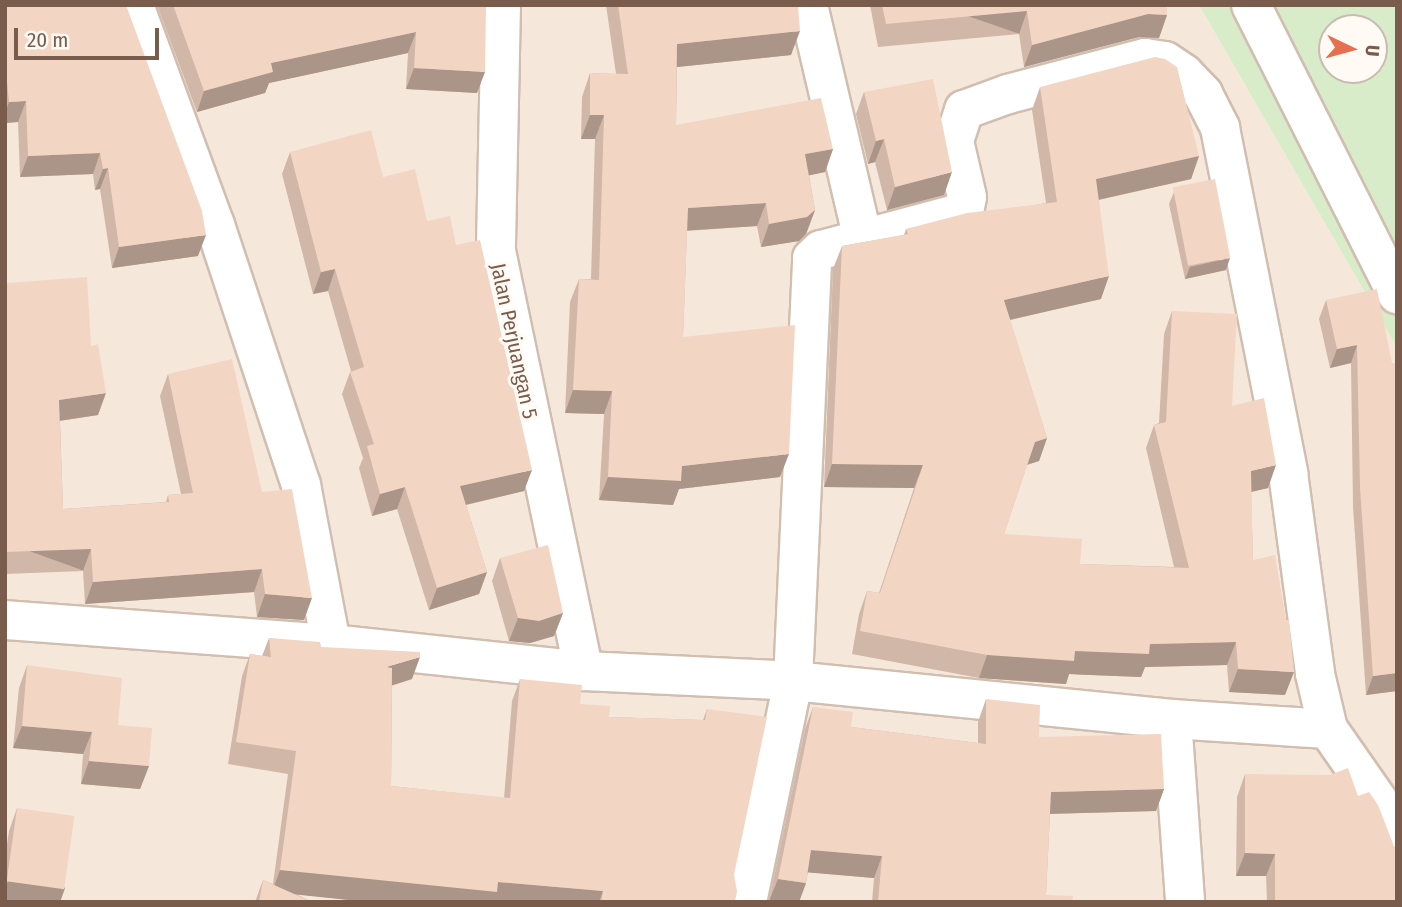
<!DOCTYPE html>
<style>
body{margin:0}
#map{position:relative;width:1402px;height:907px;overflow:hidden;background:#fdf6ec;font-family:"Fira Sans Condensed",sans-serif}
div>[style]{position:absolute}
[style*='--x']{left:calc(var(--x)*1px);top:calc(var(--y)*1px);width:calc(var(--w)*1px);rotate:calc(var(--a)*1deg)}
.residential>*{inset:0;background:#f5e8da}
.green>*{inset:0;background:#d8ecc9}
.roads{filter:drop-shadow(2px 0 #d1beb0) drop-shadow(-2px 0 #d1beb0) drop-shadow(0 2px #d1beb0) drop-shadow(0 -2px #d1beb0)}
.minor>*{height:38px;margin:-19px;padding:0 19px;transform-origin:19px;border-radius:19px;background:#fff}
.wall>*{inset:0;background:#d1b7a8}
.shaded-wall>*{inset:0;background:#aa9588;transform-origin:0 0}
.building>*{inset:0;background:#f3d5c3;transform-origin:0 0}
span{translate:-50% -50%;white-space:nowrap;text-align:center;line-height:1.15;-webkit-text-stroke:6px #fffaf3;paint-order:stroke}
.street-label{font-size:21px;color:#7a5c4d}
.frame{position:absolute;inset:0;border:7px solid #7a5c4d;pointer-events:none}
.north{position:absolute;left:1318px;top:14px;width:70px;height:70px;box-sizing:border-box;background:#fffaf3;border:2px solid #cabbb1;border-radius:50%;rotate:95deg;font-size:19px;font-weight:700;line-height:28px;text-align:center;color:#7a5c4d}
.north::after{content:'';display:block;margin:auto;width:24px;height:32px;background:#e76f51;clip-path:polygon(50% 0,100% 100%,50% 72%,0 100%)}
.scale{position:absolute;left:14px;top:28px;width:145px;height:32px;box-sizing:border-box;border:4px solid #7a5c4d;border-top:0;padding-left:9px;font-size:21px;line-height:24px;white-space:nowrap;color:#7a5c4d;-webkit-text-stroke:5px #fffaf3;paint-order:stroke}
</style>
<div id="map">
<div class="residential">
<i style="clip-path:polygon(5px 5px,1199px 5px,1397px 348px,1397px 902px,5px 902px)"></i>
</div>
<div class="green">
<i style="clip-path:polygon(evenodd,1199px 5px,1397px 5px,1397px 348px,1199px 5px,1332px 28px,1374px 28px,1374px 70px,1332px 70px,1332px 28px)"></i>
</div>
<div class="roads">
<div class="minor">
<i style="--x:134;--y:5;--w:234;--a:69.8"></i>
<i style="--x:215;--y:225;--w:274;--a:71.7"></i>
<i style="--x:301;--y:485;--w:162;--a:79.3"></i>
<i style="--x:501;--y:5;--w:246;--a:91.2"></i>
<i style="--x:496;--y:251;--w:429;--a:78.2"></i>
<i style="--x:808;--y:5;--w:241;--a:76.8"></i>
<i style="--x:1251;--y:5;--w:324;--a:63.2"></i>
<i style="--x:5;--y:620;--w:327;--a:4.2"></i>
<i style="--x:331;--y:644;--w:254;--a:6.1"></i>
<i style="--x:584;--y:671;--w:209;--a:2.7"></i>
<i style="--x:793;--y:681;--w:381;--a:5.7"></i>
<i style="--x:1172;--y:719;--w:156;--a:3.7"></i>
<i style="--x:1172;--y:719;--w:183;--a:85.9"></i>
<i style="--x:747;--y:902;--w:226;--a:-78.2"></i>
<i style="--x:793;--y:681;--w:423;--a:-87.4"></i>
<i style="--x:812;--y:258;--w:12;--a:-42"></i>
<i style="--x:821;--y:250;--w:148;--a:-14.9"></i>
<i style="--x:964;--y:212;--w:15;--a:-79"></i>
<i style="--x:967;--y:197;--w:57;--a:-103.1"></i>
<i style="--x:954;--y:141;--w:33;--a:-72"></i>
<i style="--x:964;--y:110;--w:47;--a:-20"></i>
<i style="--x:1008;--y:94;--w:142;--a:-14.7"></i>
<i style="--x:1145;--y:58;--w:20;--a:9"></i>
<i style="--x:1165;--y:61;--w:23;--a:34"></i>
<i style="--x:1184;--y:74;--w:28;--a:46"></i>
<i style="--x:1203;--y:94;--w:38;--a:63"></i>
<i style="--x:1220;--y:128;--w:352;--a:78.8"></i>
<i style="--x:1288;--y:473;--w:203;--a:82.3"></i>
<i style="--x:1315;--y:674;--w:57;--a:76.7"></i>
<i style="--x:1328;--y:729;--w:121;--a:55.1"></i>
</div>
</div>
<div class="wall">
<i style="clip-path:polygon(5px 5px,198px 256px,112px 268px,100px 189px,95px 190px,93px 174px,20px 177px,18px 122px,5px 123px)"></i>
<i style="clip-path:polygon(157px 5px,486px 5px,477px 93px,406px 89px,408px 53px,269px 83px,265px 93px,197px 112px)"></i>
<i style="clip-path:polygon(606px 5px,798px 5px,791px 55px,677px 67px,676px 125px,833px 149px,825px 172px,809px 175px,815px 210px,806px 234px,799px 241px,761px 247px,757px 226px,687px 231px,683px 337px,780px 477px,679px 489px,673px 505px,599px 500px,604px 414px,565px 413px,570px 302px,579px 279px,591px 279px,595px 139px,581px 139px,582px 97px,590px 73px,616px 74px)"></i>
<i style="clip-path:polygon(870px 5px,1167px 5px,1167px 15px,1159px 38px,1139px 37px,1024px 67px,1019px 34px,878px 47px)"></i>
<i style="clip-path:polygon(1040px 87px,1199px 156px,1191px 179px,1099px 200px,1101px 299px,1010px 320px,1047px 438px,1039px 461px,1027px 465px,1004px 534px,1080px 564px,1174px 567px,1146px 448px,1154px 425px,1159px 423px,1164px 334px,1172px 311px,1232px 406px,1268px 488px,1251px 492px,1253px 560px,1285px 695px,1229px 692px,1227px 665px,1145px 667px,1141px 677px,1069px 674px,1066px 684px,979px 678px,852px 654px,859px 614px,867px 591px,879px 593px,914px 488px,824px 487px,833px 269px,842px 246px,904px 235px,906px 229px,1046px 203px,1032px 110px)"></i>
<i style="clip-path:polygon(864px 92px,944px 195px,887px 210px,875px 162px,868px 164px,856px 114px)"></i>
<i style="clip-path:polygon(290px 152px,383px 177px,427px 221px,456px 245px,524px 491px,466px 505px,487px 572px,479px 594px,429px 610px,397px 509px,372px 516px,359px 468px,363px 458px,342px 394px,350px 372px,351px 371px,328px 291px,313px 294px,282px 174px)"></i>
<i style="clip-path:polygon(1174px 192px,1226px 270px,1185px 279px,1169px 204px)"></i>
<i style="clip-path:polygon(5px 267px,7px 283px,91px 346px,98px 415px,60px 421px,63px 509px,166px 502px,168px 495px,181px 494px,160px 396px,168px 374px,262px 492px,304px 620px,257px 617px,254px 592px,85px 604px,83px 571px,5px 574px)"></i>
<i style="clip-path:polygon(1326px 300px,1392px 363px,1397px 363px,1397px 691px,1366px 695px,1353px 507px,1351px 363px,1330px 368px,1319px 319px)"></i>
<i style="clip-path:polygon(500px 558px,563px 613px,554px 636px,530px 643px,509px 641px,492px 581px)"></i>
<i style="clip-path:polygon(269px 638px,321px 647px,412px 679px,392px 685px,391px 786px,504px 798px,512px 701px,520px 679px,580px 704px,609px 717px,703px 720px,707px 709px,734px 875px,735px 902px,368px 902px,296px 894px,312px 902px,255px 902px,263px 880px,273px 884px,288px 774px,228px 764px,242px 676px,250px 654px,262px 656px)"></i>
<i style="clip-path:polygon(27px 665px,118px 725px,149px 766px,140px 789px,81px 784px,83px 754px,13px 748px,19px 688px)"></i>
<i style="clip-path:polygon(986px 699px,1039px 737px,1164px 789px,1156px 811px,1050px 814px,1046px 895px,1072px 902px,872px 902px,874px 878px,808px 872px,806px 883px,799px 902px,769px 901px,805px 729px,813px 707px,851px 727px,978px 743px,978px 722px)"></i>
<i style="clip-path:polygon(1245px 774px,1358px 796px,1397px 902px,1267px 902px,1266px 876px,1236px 876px,1237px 797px)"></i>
<i style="clip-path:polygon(17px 808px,65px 888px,60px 902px,5px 902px,5px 858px,9px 831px)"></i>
</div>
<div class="shaded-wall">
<i style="left:1027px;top:11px;width:24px;height:142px;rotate:109deg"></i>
<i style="clip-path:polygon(1148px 14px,1167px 15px,1159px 38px,1139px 37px,1024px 67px,1032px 45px)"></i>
<i style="clip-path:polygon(800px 31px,791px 55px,668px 68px,677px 44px)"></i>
<i style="clip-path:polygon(416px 32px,408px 53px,269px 83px,265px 93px,197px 112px,204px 91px,271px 63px)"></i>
<i style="clip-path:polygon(414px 68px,485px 72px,477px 93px,406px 89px)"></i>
<i style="clip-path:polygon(26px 101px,18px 122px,5px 123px,5px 113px,9px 102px)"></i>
<i style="clip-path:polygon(590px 115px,604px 115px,595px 139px,581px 139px)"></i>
<i style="clip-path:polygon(884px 139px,875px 162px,868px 164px,876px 141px)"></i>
<i style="clip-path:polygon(833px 149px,825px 172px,797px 178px,805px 154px)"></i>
<i style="clip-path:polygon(100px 153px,93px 174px,20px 177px,28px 156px)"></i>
<i style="clip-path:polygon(1199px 156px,1191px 179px,1088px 202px,1096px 179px)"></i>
<i style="clip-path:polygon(108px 168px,100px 189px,95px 190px,103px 169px)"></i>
<i style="clip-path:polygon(952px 172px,944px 195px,887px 210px,895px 187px)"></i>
<i style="clip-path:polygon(766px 203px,757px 226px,679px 231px,688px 208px)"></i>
<i style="clip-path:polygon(815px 210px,806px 234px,799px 241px,761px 247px,769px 224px)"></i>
<i style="clip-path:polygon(206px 235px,198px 256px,112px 268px,119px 247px)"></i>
<i style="clip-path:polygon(1230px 258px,1226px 270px,1185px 279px,1190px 267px)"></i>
<i style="clip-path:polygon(335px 269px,328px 291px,313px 294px,321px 272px)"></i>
<i style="clip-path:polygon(1109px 276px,1101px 299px,996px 323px,1004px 300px)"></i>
<i style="clip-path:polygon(1357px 345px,1351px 363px,1330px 368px,1337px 349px)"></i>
<i style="clip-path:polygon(573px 390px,612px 391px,604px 414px,565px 413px)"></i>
<i style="clip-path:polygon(106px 393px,98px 415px,51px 422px,59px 400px)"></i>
<i style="clip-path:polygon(1047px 438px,1039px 461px,1026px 465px,1035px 442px)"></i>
<i style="clip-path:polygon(789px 454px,780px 477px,679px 489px,673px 505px,599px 500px,608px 477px,682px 466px)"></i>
<i style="clip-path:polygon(832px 464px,923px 465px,914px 488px,824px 487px)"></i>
<i style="clip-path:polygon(1276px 465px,1268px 488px,1242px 494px,1251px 471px)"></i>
<i style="clip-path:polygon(532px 470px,524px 491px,452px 508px,460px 486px)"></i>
<i style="clip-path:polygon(405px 487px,397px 509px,372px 516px,380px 494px)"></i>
<i style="left:91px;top:549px;width:23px;height:86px;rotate:110deg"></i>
<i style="clip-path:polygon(262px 569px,254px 592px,85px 604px,93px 582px)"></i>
<i style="clip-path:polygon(487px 572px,479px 594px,429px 610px,437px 588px)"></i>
<i style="clip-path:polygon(265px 594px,312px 598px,304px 620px,257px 617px)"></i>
<i style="clip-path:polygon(563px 613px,554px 636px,530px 643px,509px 641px,518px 618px)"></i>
<i style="clip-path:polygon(1236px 642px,1227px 665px,1145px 667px,1141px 677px,1069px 674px,1066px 684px,979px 678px,987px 655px,1075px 651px,1150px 644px)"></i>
<i style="clip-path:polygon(420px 657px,412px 679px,378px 690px,386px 667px)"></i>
<i style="clip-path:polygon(1238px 669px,1294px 672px,1285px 695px,1229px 692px)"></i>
<i style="clip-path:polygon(1397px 673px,1397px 691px,1366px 695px,1373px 676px)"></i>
<i style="clip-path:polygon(22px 726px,92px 732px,83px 754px,13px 748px)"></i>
<i style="clip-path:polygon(89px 761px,149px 766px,140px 789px,81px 784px)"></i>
<i style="clip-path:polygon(1164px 789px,1156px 811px,1043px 814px,1051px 792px)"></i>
<i style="clip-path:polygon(811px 850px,882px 856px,874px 878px,803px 872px)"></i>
<i style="clip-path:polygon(1245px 853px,1275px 854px,1266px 876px,1236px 876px)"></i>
<i style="clip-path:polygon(280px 870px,498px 882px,603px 891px,599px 902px,368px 902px,272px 892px)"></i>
<i style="clip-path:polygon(778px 879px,806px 883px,799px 902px,769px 901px)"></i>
<i style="clip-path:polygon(8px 881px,65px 888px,60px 902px,5px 902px,5px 888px)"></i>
</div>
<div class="building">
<i style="clip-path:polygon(5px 5px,126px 5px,202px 211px,206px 235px,119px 247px,108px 168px,103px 169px,100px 153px,28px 156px,26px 101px,9px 102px,7px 82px,5px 82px)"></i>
<i style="clip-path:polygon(173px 5px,486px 5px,485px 72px,414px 68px,416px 32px,271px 63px,273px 72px,204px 91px)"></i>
<i style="clip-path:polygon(618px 5px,798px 5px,800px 31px,677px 44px,676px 125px,821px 98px,833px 149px,805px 154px,815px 210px,807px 217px,769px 224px,766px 203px,688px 208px,683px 337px,795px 325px,789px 454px,682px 466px,681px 481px,608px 477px,612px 391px,573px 390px,579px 279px,599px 280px,604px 115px,590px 115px,590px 73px,628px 74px)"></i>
<i style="clip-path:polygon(882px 5px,1167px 5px,1167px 15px,1148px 14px,1032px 45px,1027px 11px,886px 24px)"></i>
<i style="clip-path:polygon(1155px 57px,1165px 59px,1177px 67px,1199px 156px,1096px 179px,1109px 276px,1004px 300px,1047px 438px,1035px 442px,1004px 534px,1082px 539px,1080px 564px,1189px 568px,1154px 425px,1166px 422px,1172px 311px,1237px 314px,1232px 406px,1264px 398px,1276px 465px,1251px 471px,1253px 560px,1275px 555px,1286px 620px,1289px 620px,1294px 672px,1238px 669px,1236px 642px,1150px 644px,1149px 654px,1075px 651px,1074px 661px,987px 655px,860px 631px,867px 591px,880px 593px,923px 465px,832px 464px,842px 246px,908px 234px,906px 229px,967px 213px,1057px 202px,1040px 87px)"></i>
<i style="clip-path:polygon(933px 79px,952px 172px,895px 187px,884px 139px,876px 141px,864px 92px)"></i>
<i style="clip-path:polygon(371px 130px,383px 177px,415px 169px,427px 221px,450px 216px,456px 245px,480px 240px,532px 470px,460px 486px,487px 572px,437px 588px,405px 487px,380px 494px,367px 446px,374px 444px,350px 372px,364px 367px,335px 269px,321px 272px,290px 152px)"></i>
<i style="left:1215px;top:179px;width:80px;height:43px;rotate:79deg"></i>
<i style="clip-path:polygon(5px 267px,7px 283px,87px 277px,91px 346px,98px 344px,106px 393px,59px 400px,63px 509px,169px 502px,168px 495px,193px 493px,168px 374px,232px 359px,262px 492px,292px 489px,312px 598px,265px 594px,262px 569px,93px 582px,91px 549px,5px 552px)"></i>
<i style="clip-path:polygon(1377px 289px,1392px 363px,1397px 363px,1397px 673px,1373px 676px,1360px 488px,1357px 345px,1337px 349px,1326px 300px)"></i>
<i style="clip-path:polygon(548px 545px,563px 613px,539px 621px,518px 618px,500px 558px)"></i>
<i style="clip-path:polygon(269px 638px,320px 642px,321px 647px,420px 652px,420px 657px,386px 667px,392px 668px,391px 786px,510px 798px,520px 679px,582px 685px,580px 704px,610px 706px,609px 717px,705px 720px,707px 709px,767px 717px,734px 875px,737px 891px,735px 902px,601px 902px,603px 891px,498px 882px,497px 892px,280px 870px,296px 751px,236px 742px,250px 654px,271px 657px)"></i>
<i style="clip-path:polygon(27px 665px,122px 678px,118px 725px,152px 728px,149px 766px,89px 761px,92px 732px,22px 726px)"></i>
<i style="clip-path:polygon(986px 699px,1040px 705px,1039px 737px,1161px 734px,1164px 789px,1051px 792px,1046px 895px,1073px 896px,1072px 902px,878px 902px,882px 856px,811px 850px,806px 883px,778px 879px,813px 707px,853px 712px,851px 727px,986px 744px)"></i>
<i style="clip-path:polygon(1348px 768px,1358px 796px,1369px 792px,1378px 805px,1397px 854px,1397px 902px,1275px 902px,1275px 854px,1245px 853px,1245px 774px,1330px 775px)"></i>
<i style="left:17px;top:808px;width:58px;height:74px;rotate:8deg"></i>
<i style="clip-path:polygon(263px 880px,312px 902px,259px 902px)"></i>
</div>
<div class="street-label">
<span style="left:514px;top:341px;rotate:78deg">Jalan Perjuangan 5</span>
</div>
<div class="frame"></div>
<div class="north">U</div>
<div class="scale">20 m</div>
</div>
